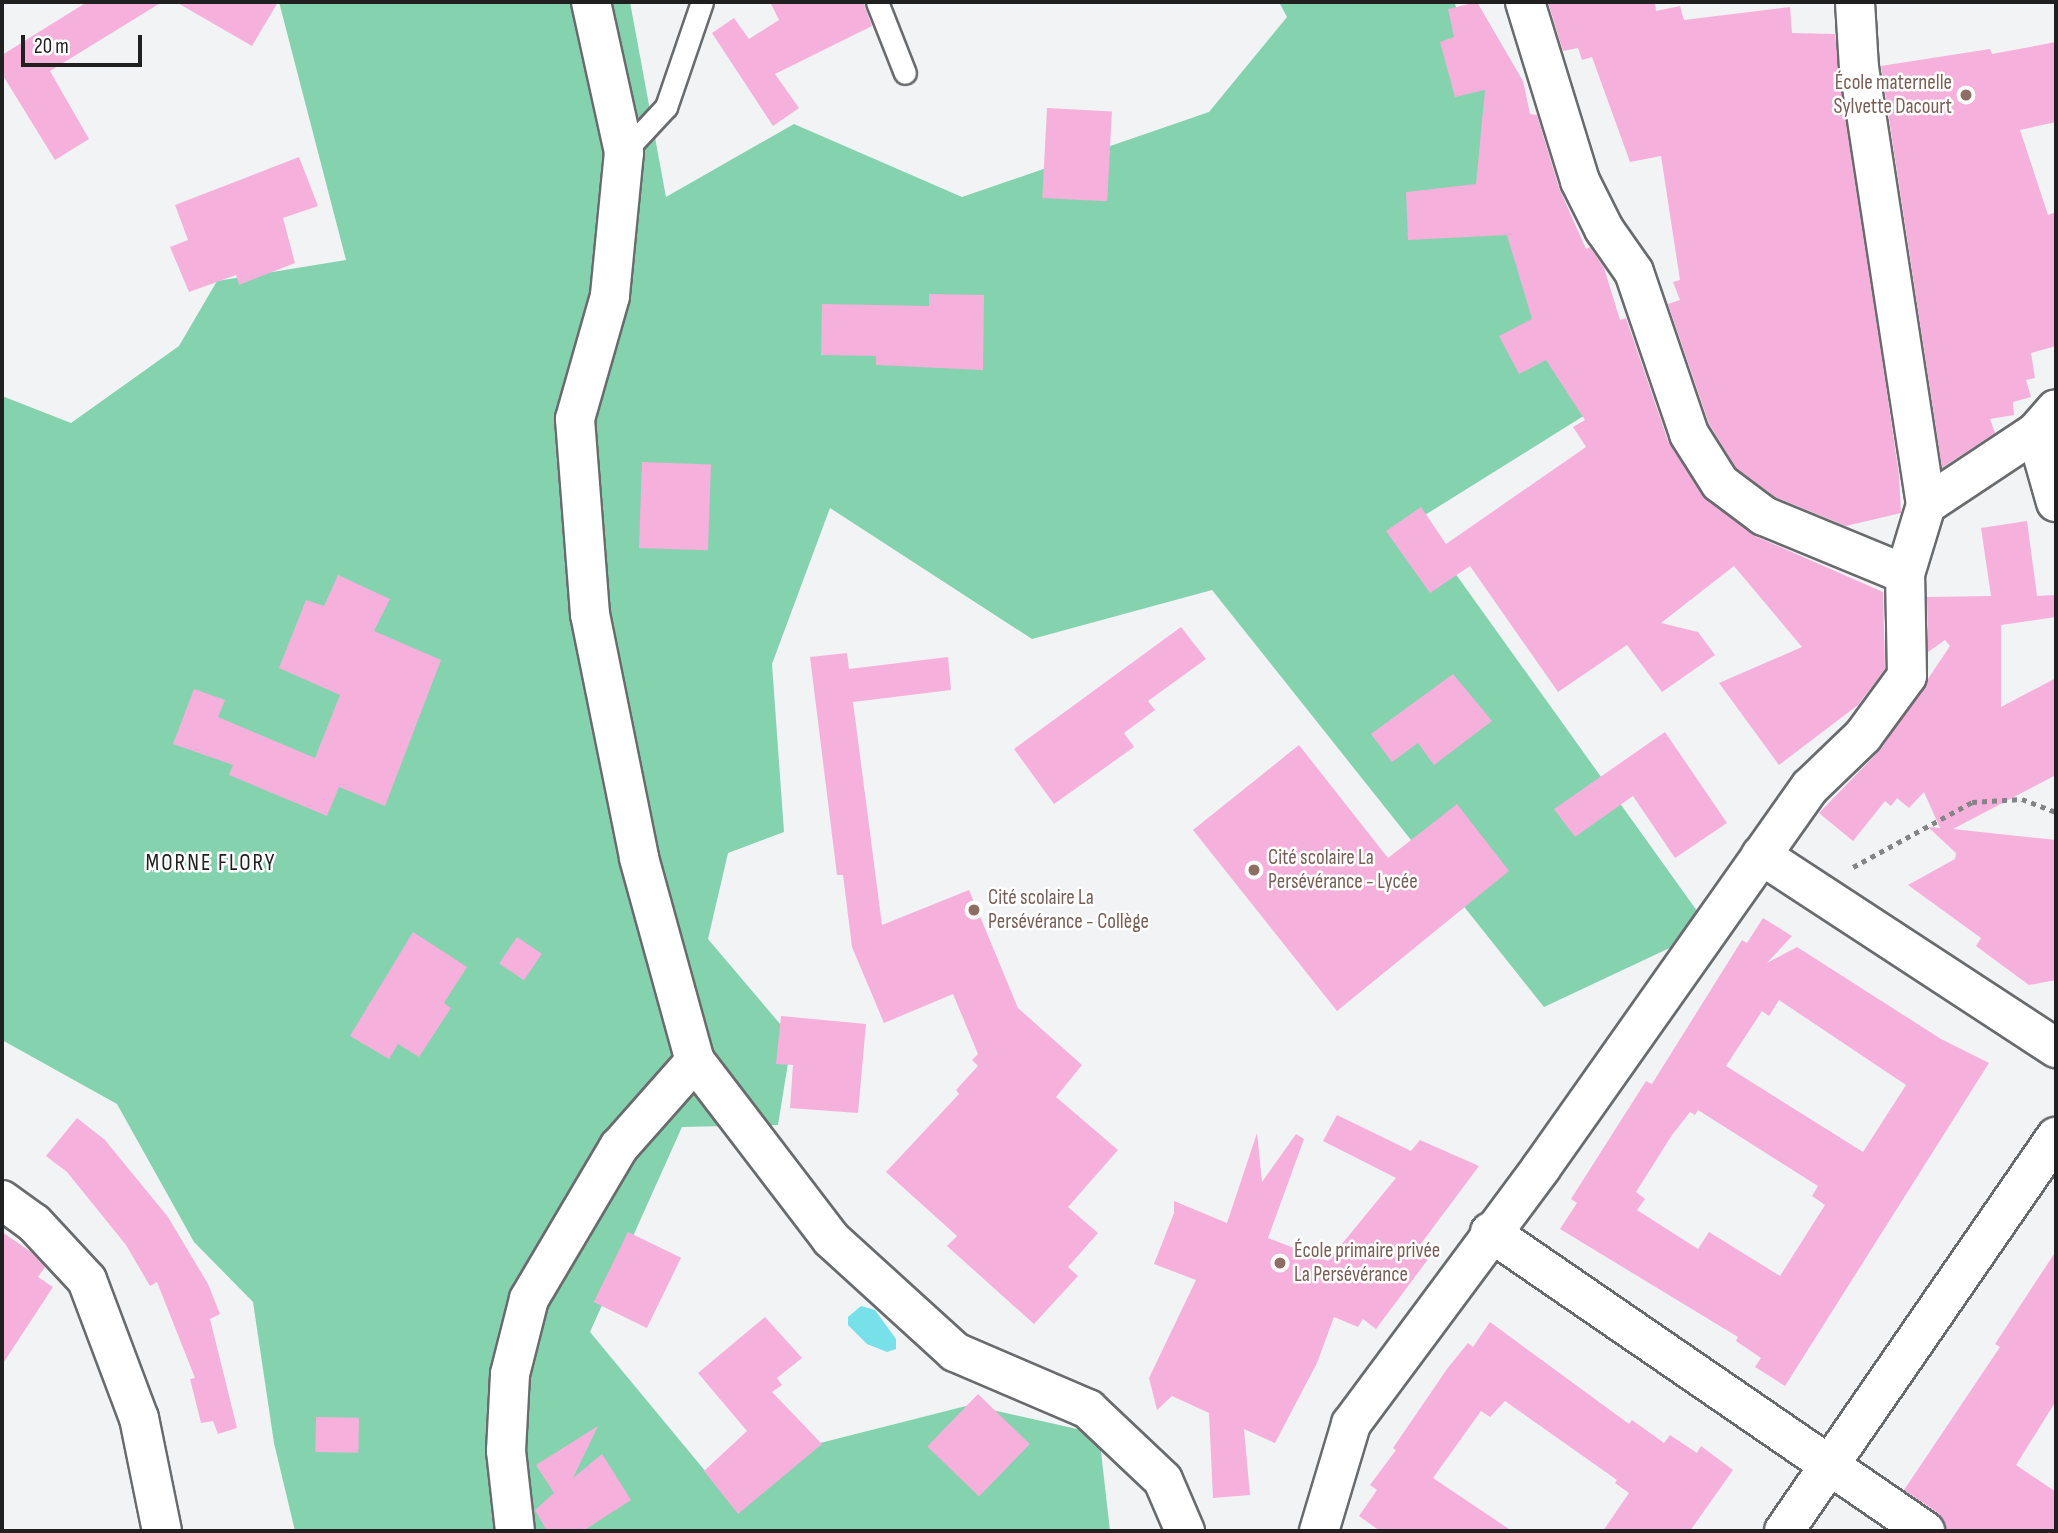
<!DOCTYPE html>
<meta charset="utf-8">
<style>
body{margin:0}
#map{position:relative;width:2058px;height:1533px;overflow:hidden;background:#f1f3f5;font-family:"Sofia Sans Condensed",sans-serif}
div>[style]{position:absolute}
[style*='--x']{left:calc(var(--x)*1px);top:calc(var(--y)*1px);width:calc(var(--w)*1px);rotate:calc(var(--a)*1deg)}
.green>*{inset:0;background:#85d2af}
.water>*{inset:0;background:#77e0e8}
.building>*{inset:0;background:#f6b0dc;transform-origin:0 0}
.path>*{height:4.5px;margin-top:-2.25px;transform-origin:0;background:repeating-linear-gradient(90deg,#838486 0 5px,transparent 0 10px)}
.roads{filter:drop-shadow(2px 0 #696b6d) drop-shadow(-2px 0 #696b6d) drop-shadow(0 2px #696b6d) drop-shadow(0 -2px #696b6d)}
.service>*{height:21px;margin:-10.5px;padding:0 10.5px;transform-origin:10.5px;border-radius:10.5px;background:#fff}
.minor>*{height:38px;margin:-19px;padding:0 19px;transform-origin:19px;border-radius:19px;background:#fff}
.dots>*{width:19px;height:19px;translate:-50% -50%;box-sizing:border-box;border:4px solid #fff;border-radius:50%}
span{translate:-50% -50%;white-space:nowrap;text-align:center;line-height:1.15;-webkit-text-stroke:5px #fff;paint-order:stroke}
.education-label{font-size:21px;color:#785e54}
.right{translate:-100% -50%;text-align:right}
.left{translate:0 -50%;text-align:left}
.neighbourhood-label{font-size:23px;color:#202021;letter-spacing:2px}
.frame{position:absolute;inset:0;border:4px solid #202021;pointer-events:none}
.scale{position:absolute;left:21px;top:35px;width:121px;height:32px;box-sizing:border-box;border:4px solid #202021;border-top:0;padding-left:9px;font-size:21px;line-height:24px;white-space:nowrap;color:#202021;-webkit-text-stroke:5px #fff;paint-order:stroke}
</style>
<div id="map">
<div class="green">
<i style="clip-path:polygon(279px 2px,630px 2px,666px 197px,794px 124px,962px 197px,1209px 112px,1287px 17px,1279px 2px,1455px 4px,1601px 405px,1417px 520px,1710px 929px,1544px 1007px,1212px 590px,1032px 639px,830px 508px,772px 664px,784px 832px,728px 853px,708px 939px,792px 1038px,778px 1125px,682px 1127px,590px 1332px,706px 1472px,970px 1405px,1099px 1434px,1110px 1531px,295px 1531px,274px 1443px,253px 1302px,194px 1242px,117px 1104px,2px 1040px,2px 396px,71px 423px,179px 346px,217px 281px,346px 260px)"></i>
</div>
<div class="water">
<i style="clip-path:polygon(861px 1306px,875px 1310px,896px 1339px,896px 1349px,887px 1352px,867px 1344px,848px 1325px,848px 1317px)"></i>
</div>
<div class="building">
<i style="clip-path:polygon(87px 2px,162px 2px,50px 71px,89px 139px,55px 160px,2px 74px,2px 55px)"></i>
<i style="clip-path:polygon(176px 2px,278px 2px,252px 46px)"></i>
<i style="clip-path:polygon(770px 2px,863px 2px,872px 26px,775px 74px,799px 108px,773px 126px,712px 33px,734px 18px,749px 39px,779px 20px)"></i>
<i style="clip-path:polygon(1477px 2px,1523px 81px,1530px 114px,1537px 115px,1559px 188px,1586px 249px,1590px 247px,1604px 268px,1620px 320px,1626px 318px,1668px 441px,1702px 495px,1755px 536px,1883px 592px,1885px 669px,1858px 705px,1779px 765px,1719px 683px,1802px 647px,1734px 566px,1661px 623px,1698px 632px,1715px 655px,1662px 692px,1627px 645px,1558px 692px,1470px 566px,1430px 593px,1386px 531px,1421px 507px,1446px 544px,1586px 447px,1573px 427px,1585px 420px,1546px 360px,1519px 374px,1499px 336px,1532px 319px,1507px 235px,1408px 240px,1406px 192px,1476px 184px,1485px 90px,1455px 97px,1440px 42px,1454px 37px,1448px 9px)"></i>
<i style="clip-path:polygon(1548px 2px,1655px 2px,1656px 11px,1680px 6px,1684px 20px,1790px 7px,1792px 33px,1835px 34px,1899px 475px,1901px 513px,1846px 526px,1775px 497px,1736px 468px,1709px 424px,1668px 304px,1680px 300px,1673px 282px,1680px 280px,1661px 156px,1630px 162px,1592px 57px,1582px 60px,1578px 48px,1563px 51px)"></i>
<i style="clip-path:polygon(2056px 42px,2056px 122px,2020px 130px,2048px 215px,2056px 212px,2056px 346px,2031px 353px,2035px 378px,2026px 380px,2031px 397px,2013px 402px,2014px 415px,1990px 419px,1995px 433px,1942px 468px,1881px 66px,1990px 49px,1992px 54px)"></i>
<i style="left:1047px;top:108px;width:65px;height:90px;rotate:3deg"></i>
<i style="clip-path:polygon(299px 157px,318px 206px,283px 218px,295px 263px,239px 285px,236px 275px,189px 292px,170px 247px,188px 240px,175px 205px)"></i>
<i style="clip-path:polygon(929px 294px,984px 295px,983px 370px,876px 365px,876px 356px,821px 355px,822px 304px,929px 306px)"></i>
<i style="left:642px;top:462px;width:69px;height:86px;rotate:2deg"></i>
<i style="clip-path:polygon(2027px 521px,2037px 596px,2056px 595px,2056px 617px,2001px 625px,2001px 707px,2056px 678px,2056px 775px,1953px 829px,2056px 840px,2056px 980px,2029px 985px,1976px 946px,1981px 938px,1908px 885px,1955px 859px,1956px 853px,1928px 827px,1940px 828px,1924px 792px,1909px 808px,1897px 798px,1891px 806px,1885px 801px,1853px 841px,1819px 813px,1881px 749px,1950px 646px,1945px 640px,1928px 652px,1927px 597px,1991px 596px,1981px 528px)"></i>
<i style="clip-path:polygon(338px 575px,390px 599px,374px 631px,441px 660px,385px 806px,339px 787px,327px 816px,229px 775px,233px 765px,173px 744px,194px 689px,225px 700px,218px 717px,315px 758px,340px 695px,279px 668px,306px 600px,324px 606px)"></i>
<i style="clip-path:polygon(1181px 627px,1206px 659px,1148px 701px,1155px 710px,1124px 733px,1134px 747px,1054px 804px,1014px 749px)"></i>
<i style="clip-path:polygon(847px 653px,849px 669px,948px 657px,951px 690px,853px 702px,882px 925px,969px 890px,1018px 1008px,1082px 1065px,1056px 1097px,1118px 1150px,1068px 1207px,1098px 1233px,1068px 1267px,1078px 1276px,1034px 1324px,947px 1246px,957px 1236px,886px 1172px,959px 1094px,956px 1090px,978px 1066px,972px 1060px,978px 1054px,953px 994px,884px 1023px,852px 947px,843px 875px,837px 875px,810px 657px)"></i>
<i style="clip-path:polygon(1453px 674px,1492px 721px,1434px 765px,1418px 743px,1392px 762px,1371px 734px)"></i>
<i style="clip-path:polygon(1665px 732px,1727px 823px,1675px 858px,1633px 796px,1575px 837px,1554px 809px)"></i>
<i style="clip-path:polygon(1299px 745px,1388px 858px,1457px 804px,1509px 871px,1337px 1011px,1193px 830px)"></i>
<i style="clip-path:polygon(evenodd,1763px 918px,1792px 936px,1767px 963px,1797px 947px,1941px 1039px,1989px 1063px,1785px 1386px,1755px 1367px,1761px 1358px,1736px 1341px,1738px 1337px,1560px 1229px,1577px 1203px,1571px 1199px,1646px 1081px,1652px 1084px,1742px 940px,1747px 943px,1763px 918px,1779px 1000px,1906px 1085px,1863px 1152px,1726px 1066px,1762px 1011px,1769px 1016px,1779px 1000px,1763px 918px,1698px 1110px,1818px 1186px,1812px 1196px,1825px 1205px,1780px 1276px,1709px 1232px,1698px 1249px,1637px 1210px,1645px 1199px,1636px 1192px,1672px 1135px,1690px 1112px,1695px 1115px,1698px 1110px)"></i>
<i style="clip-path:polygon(413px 932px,467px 967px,444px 1003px,451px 1008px,419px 1057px,398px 1044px,389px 1059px,350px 1036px)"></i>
<i style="left:517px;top:937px;width:30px;height:32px;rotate:34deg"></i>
<i style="clip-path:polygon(781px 1016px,866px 1024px,858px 1113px,790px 1108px,793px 1065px,776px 1064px)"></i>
<i style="clip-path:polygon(1337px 1115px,1411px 1151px,1420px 1140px,1479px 1166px,1417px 1249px,1429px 1258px,1376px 1329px,1363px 1319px,1358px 1327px,1334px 1317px,1317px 1363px,1275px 1443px,1244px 1429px,1250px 1495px,1213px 1498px,1209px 1413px,1172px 1396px,1157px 1410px,1149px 1378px,1196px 1280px,1154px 1264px,1174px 1213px,1174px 1201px,1227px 1223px,1257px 1133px,1262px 1182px,1296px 1134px,1304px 1139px,1268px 1238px,1328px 1261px,1396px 1178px,1323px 1141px)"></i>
<i style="clip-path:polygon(77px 1118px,105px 1140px,168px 1217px,208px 1284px,220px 1314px,210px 1319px,237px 1428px,218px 1434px,213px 1421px,201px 1423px,190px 1379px,195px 1378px,157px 1282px,150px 1286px,126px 1245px,67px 1172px,46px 1156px)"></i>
<i style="clip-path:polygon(2px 1232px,31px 1252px,45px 1267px,38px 1277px,53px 1287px,2px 1365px)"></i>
<i style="left:628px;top:1232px;width:59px;height:78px;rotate:26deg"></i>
<i style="clip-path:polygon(2056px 1251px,2056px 1401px,2016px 1465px,2056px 1492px,2056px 1531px,1947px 1531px,1938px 1513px,1904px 1490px,2000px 1347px,1995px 1344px)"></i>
<i style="clip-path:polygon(765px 1317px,802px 1358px,777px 1378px,782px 1385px,772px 1392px,822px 1444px,738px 1514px,704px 1471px,747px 1431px,698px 1373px)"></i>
<i style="clip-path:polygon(1490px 1322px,1629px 1424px,1632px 1420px,1664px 1443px,1670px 1435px,1697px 1453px,1701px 1446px,1733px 1470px,1690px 1531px,1603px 1531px,1629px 1493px,1615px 1483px,1617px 1480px,1505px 1401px,1490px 1417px,1481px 1411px,1433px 1478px,1512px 1531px,1380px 1531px,1359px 1516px,1377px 1490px,1370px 1485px,1396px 1450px,1393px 1448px,1447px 1369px,1468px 1343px,1473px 1347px)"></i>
<i style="left:978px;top:1394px;width:72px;height:73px;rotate:44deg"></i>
<i style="left:316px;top:1417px;width:43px;height:35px;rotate:1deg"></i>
<i style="clip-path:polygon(598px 1426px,573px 1478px,602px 1454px,631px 1500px,583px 1531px,547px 1531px,535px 1510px,554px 1493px,536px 1465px)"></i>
</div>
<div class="path">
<i style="--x:1853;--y:867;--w:136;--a:-28.6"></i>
<i style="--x:1972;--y:802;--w:50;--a:-3.4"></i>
<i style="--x:2022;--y:799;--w:36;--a:21"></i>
</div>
<div class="roads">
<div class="service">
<i style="--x:877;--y:2;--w:76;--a:68.5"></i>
<i style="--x:624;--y:152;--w:62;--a:-47"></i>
<i style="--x:666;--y:107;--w:111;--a:-71.1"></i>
</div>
<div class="minor">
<i style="--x:591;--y:2;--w:154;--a:77.6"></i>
<i style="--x:624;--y:152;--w:145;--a:95.6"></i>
<i style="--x:610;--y:296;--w:128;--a:105.9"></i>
<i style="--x:575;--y:419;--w:196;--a:85.6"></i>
<i style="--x:590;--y:614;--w:249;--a:78.6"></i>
<i style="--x:639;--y:858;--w:211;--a:74.6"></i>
<i style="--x:695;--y:1061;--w:224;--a:52.6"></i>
<i style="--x:831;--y:1239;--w:168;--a:42.3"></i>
<i style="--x:955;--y:1352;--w:145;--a:23.2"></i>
<i style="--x:1088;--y:1409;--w:103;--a:43.4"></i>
<i style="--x:1163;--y:1480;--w:56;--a:66.7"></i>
<i style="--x:1525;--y:2;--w:187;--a:72.9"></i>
<i style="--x:1580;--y:181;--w:54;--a:63.4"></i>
<i style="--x:1604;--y:229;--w:52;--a:55.1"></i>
<i style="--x:1634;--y:272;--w:171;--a:71.2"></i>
<i style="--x:1689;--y:434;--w:58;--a:57.7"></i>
<i style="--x:1720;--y:483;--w:55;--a:36.9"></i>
<i style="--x:1764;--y:516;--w:152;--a:22.4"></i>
<i style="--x:2036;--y:432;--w:73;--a:74.1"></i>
<i style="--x:1926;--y:505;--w:132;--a:-33.6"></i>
<i style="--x:2036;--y:432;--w:30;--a:-49"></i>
<i style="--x:1761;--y:855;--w:353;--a:33.2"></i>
<i style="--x:2;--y:1200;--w:39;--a:36"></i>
<i style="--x:34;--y:1223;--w:78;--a:47.1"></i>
<i style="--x:87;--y:1280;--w:147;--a:69.4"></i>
<i style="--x:139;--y:1418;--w:115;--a:78.5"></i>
<i style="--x:1490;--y:1232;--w:528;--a:34.5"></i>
<i style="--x:515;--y:1531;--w:81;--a:-96.4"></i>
<i style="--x:506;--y:1451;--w:77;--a:-87"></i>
<i style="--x:510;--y:1374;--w:77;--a:-75.8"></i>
<i style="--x:529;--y:1299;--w:177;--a:-59.4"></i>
<i style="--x:619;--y:1147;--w:115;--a:-48.5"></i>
<i style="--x:1319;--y:1531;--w:112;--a:-73.3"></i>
<i style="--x:1351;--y:1424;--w:319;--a:-53.4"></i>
<i style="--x:1541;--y:1168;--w:466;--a:-54.8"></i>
<i style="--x:1810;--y:787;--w:74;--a:-43.9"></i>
<i style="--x:1863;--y:736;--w:74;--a:-53.7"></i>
<i style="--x:1907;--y:676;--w:102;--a:-91.1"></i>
<i style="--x:1905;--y:574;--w:72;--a:-73.1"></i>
<i style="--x:1926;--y:505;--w:442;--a:-98.7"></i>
<i style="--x:1859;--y:68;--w:66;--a:-93.5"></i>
<i style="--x:1784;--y:1531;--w:479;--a:-55.4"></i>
</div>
</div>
<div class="dots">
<i style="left:1966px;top:95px;background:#8d6e63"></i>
<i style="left:1254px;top:870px;background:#8d6e63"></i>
<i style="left:974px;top:910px;background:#8d6e63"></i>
<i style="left:1280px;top:1263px;background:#8d6e63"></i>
</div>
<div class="education-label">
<span class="right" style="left:1952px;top:95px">École maternelle<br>Sylvette Dacourt</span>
<span class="left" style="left:1268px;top:870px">Cité scolaire La<br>Persévérance - Lycée</span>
<span class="left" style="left:988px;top:910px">Cité scolaire La<br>Persévérance - Collège</span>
<span class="left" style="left:1294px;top:1263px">École primaire privée<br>La Persévérance</span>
</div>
<div class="neighbourhood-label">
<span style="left:211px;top:863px">MORNE FLORY</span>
</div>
<div class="frame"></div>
<div class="scale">20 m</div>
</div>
